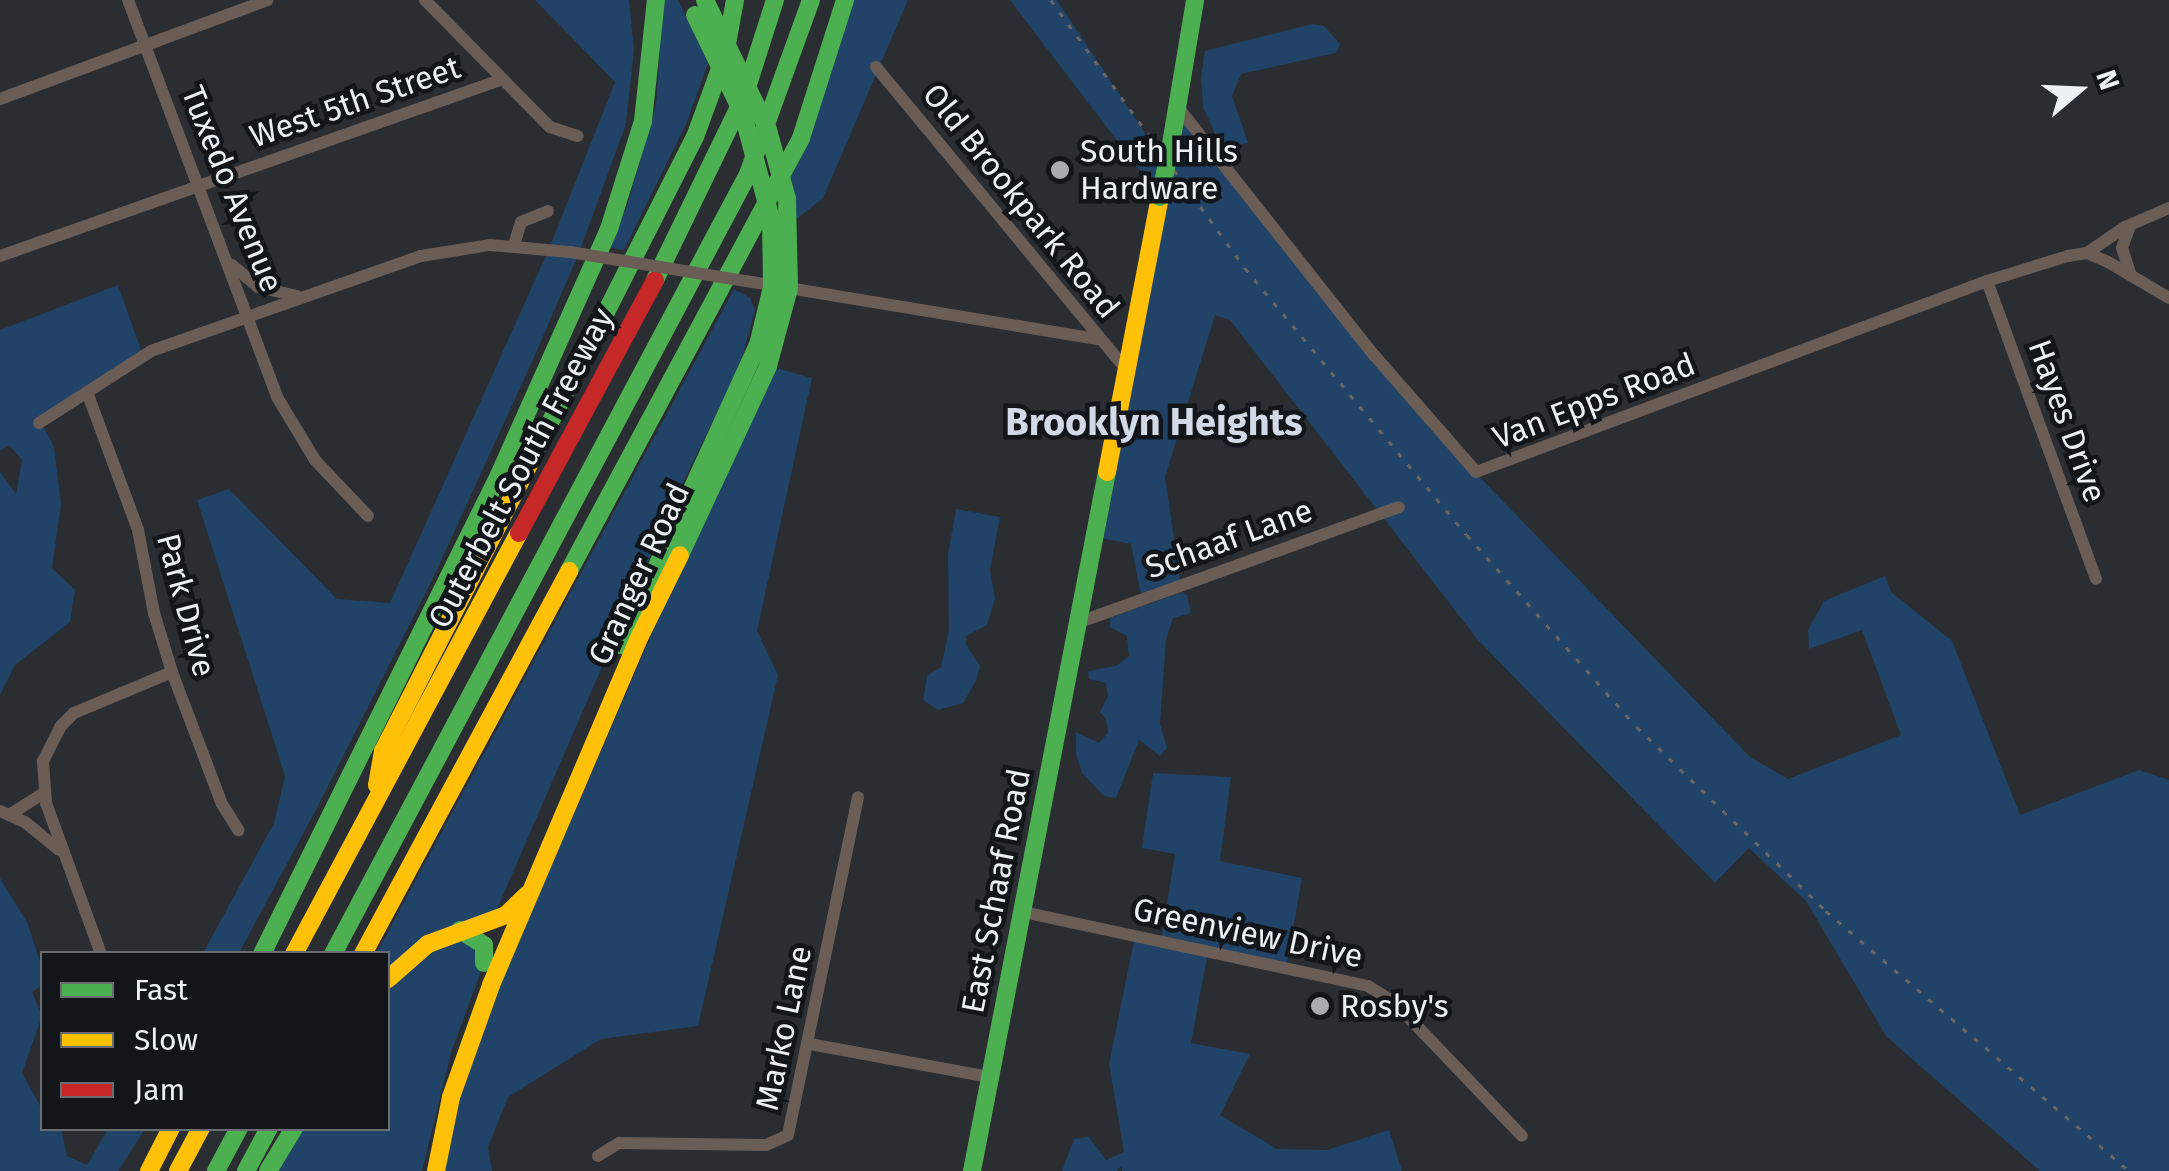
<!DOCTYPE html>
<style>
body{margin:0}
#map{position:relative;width:2169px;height:1171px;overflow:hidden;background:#2a2d32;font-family:"Fira Sans",sans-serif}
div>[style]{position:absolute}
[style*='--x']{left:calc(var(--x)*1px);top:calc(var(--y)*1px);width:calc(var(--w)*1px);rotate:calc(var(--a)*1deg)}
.green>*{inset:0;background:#204367}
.street>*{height:12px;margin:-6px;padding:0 6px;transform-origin:6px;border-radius:6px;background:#695d55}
.fast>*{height:18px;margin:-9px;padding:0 9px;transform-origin:9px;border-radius:9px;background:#4caf50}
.slow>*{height:18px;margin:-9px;padding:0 9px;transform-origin:9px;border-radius:9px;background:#ffc107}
.jam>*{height:18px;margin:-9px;padding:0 9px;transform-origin:9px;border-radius:9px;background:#c62828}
.rail>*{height:2.5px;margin-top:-1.25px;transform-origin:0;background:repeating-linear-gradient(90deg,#6a6564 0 5px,transparent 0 15px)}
.street-bridge>*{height:12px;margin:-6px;padding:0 6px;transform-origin:6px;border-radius:6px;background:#695d55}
.fast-bridge>*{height:18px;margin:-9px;padding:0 9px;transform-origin:9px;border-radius:9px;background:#4caf50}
.dots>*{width:28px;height:28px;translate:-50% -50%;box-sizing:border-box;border:5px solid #121519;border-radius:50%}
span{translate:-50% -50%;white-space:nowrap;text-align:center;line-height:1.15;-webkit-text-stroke:9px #121519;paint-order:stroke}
.street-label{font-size:32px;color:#ecf1f6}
.poi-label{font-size:32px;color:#ecf1f6}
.left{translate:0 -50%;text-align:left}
.quarter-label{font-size:38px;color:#d1dae5;font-weight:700}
.legend{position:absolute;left:40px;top:951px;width:350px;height:180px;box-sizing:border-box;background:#121519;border:2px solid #696d71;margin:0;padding:12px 18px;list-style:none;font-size:30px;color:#ecf1f6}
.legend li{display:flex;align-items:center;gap:20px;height:50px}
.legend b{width:50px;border:2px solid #696d71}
.north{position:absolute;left:2029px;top:40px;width:100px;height:100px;-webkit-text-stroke:8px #121519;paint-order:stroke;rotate:71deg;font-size:28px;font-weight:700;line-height:40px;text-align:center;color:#ecf1f6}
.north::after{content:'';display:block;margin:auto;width:35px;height:45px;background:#ecf1f6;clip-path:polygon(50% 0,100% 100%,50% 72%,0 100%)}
</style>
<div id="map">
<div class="green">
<i style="clip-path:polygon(535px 0,629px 0,634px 50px,626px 124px,579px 253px,535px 355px,434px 576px,317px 808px,239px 953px,203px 953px,274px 823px,285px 776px,197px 500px,229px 489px,337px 599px,390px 603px,549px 249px,615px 82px)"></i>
<i style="clip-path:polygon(653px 0,678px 0,708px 63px,687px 122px,624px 250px,608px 247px,627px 206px,656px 105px,660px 51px)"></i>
<i style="clip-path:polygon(845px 0,908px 0,823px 198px,790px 224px,785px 185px)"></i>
<i style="clip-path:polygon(1010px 0,1057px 0,1166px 165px,1177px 106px,1469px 466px,1750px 757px,1788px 779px,1901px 735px,1862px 630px,1809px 649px,1808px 630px,1824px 601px,1885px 576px,1891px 592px,1952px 641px,2020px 815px,2139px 770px,2169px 780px,2169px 1171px,2040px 1171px,1886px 1036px,1806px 901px,1749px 848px,1715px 883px,1478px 640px,1230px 320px,1215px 315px,1165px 477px,1181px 586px,1142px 600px,1131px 544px,1094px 537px,1160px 197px)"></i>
<i style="clip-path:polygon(1313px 24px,1324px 26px,1340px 44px,1336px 53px,1241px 74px,1232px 96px,1248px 143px,1229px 147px,1217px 138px,1203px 107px,1201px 77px,1205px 51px)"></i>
<i style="clip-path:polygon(118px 285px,141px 350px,41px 422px,54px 447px,61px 504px,52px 568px,75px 590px,70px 622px,15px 665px,0 695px,0 472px,16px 494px,22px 460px,9px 445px,0 451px,0 330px)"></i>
<i style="clip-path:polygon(734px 289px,750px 298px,755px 310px,740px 365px,673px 503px,497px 909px,388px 968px,388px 954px,376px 954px)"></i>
<i style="clip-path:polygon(768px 366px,812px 378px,757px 631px,778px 675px,698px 1026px,601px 1039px,508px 1097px,488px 1147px,492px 1171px,436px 1171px,451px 1097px)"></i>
<i style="clip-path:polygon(956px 509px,1000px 517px,990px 570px,995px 598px,987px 625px,966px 636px,966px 645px,980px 666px,976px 681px,963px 703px,938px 710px,923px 700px,927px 676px,941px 667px,949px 630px,948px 555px)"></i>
<i style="clip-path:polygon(1180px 593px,1187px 595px,1191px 613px,1173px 618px,1166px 639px,1160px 724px,1167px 748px,1160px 756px,1139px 740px,1116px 798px,1104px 796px,1082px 773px,1076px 754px,1076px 732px,1099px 743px,1108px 733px,1106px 719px,1100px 712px,1108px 696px,1106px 683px,1089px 679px,1088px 671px,1116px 666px,1129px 656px,1127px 636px,1110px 627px,1110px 618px)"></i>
<i style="clip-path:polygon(1153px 773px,1231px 777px,1220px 861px,1302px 878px,1286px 968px,1208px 952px,1191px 1043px,1250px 1054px,1220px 1115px,1277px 1149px,1327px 1150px,1389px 1130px,1402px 1171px,1122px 1171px,1122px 1166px,1116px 1171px,1062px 1171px,1074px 1139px,1089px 1137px,1106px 1160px,1124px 1152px,1109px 1064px,1135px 936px,1161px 941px,1175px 854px,1142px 848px)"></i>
<i style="clip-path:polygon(0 878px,28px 924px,42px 968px,42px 985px,32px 992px,42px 1016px,22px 1073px,42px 1109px,42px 1128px,61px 1129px,67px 1156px,87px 1165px,108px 1129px,145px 1129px,118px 1171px,0 1171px)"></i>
<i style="clip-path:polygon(460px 930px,484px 963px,451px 1053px,422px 1171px,268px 1171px,294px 1129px,388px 1128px,388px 979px)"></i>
</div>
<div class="street">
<i style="--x:128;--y:0;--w:424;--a:69.4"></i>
<i style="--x:277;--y:397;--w:74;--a:58.9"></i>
<i style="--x:315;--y:460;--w:77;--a:46.6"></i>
<i style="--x:425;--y:0;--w:178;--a:45.5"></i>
<i style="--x:550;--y:127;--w:29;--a:18"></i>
<i style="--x:876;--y:67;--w:391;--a:50.4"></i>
<i style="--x:0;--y:99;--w:285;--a:-20.3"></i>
<i style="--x:1177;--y:106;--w:318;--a:51.7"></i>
<i style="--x:1374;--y:355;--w:155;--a:48.9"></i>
<i style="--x:1476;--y:472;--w:546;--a:-20.49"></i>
<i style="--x:1987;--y:281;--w:85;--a:-17.2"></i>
<i style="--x:2068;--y:256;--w:19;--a:-9"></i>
<i style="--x:2087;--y:253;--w:23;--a:23"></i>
<i style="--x:2108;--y:262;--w:71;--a:30.5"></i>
<i style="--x:2130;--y:226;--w:23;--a:110"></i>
<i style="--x:2122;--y:248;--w:26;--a:72"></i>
<i style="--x:514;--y:245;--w:24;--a:-73"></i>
<i style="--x:521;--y:222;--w:29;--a:-22"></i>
<i style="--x:2087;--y:253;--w:46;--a:-34.4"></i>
<i style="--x:2125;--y:227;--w:48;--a:-23.4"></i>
<i style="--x:0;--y:256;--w:533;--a:-19.39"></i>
<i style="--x:232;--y:265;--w:34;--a:40"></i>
<i style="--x:258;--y:287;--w:40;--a:13"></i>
<i style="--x:746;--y:281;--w:356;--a:9.4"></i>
<i style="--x:1987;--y:281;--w:317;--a:69.9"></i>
<i style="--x:87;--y:392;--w:147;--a:69.7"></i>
<i style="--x:138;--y:530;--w:85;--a:79.1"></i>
<i style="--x:154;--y:613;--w:62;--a:73"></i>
<i style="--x:172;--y:672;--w:141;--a:69.3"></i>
<i style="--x:222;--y:804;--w:31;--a:58"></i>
<i style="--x:39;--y:423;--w:133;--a:-32.7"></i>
<i style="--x:151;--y:351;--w:286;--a:-19.4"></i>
<i style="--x:421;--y:256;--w:70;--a:-9.1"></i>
<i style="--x:490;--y:245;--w:80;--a:5"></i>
<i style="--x:1077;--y:623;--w:342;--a:-19.8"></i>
<i style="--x:0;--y:811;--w:27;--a:24"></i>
<i style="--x:25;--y:822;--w:44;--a:39.5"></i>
<i style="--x:9;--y:815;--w:41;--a:-32.2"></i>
<i style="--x:1023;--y:912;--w:353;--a:12.1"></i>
<i style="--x:1368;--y:986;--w:31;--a:32"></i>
<i style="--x:1394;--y:1002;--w:185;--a:46.3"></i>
<i style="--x:101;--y:954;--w:161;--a:-110"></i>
<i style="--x:46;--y:803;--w:42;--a:-94.1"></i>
<i style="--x:43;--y:761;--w:38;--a:-63"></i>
<i style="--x:60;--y:727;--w:20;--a:-45"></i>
<i style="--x:74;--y:713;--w:106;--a:-22.7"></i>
<i style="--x:810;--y:1044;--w:183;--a:10.4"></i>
<i style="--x:598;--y:1156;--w:25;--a:-32"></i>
<i style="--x:619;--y:1143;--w:147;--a:0.8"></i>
<i style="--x:766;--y:1145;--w:24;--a:-24"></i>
<i style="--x:788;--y:1135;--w:345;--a:-78.3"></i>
</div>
<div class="fast">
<i style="--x:1171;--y:144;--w:146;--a:-80.5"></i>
<i style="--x:655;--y:280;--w:203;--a:-64.1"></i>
<i style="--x:744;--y:97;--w:102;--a:-72.3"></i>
<i style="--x:531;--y:460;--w:362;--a:-63.1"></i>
<i style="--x:695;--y:137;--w:87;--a:-69.9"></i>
<i style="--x:725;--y:55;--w:56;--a:-79.7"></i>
<i style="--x:680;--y:555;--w:208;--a:-65"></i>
<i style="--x:768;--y:366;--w:81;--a:-74.9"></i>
<i style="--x:789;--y:288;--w:89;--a:-91.3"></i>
<i style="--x:569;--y:571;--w:491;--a:-61.8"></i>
<i style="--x:801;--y:138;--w:145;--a:-72.3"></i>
<i style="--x:621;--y:645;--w:330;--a:-65.5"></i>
<i style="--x:758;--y:345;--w:60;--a:-76.4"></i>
<i style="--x:772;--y:287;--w:68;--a:-90.8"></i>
<i style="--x:460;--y:930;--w:28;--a:32"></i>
<i style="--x:484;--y:945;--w:18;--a:90"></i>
<i style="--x:262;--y:954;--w:534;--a:-63.67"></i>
<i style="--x:499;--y:475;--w:269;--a:-65.9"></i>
<i style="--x:609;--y:229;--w:113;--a:-72.5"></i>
<i style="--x:643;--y:121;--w:122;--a:-83.9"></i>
<i style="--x:333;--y:954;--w:884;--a:-61.98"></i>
<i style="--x:748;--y:174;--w:185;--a:-70.1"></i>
<i style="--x:216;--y:1171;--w:49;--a:-61.9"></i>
<i style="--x:246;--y:1171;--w:49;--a:-61.9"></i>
<i style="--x:268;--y:1171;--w:50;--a:-58.8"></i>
<i style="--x:972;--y:1171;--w:712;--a:-79.07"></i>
</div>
<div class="slow">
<i style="--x:1107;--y:472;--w:280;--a:-79.1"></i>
<i style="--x:377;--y:785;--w:35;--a:-80"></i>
<i style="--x:383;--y:751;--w:326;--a:-63"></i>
<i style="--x:294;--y:954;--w:477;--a:-61.9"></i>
<i style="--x:363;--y:954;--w:435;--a:-61.7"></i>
<i style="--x:388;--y:979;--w:53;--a:-41.2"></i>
<i style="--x:428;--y:944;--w:83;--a:-20.4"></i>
<i style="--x:506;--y:915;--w:30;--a:-44"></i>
<i style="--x:149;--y:1171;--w:48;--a:-62.9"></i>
<i style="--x:178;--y:1171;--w:49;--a:-61.9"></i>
<i style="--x:436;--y:1171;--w:76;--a:-78.5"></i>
<i style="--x:451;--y:1097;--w:119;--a:-70.3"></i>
<i style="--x:491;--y:985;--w:379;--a:-66.9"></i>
<i style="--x:640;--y:636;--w:90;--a:-63.7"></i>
</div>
<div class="jam">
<i style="--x:519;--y:533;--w:287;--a:-61.7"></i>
</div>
<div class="rail">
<i style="--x:1051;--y:0;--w:331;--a:54.1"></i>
<i style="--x:1245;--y:268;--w:347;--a:50.3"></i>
<i style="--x:1467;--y:535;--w:256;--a:48.5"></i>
<i style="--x:1637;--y:727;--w:264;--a:44.2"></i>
<i style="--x:1826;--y:911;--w:399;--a:40.6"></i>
</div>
<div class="street-bridge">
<i style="--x:570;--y:252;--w:178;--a:9.4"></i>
</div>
<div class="fast-bridge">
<i style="--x:705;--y:0;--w:144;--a:64.1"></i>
<i style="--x:768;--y:130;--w:72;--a:74.6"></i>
<i style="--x:695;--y:15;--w:110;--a:64.1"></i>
<i style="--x:743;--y:114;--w:109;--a:75.1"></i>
<i style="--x:1160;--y:197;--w:54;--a:-78.3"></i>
</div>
<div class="dots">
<i style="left:1060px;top:170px;background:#a8acb1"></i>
<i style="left:1320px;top:1006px;background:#a8acb1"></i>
</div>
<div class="street-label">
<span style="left:355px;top:102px;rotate:-19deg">West 5th Street</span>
<span style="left:232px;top:189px;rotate:68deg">Tuxedo Avenue</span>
<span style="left:1021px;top:201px;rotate:51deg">Old Brookpark Road</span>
<span style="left:1594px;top:401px;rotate:-21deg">Van Epps Road</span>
<span style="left:2067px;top:421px;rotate:70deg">Hayes Drive</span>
<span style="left:521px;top:468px;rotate:-62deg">Outerbelt South Freeway</span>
<span style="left:1229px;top:539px;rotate:-20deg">Schaaf Lane</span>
<span style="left:639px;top:574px;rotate:-65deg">Granger Road</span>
<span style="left:186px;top:605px;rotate:75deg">Park Drive</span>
<span style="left:996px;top:891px;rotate:-79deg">East Schaaf Road</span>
<span style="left:1248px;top:933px;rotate:12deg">Greenview Drive</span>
<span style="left:784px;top:1028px;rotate:-78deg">Marko Lane</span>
</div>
<div class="poi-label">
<span class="left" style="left:1080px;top:170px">South Hills<br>Hardware</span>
<span class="left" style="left:1340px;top:1006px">Rosby's</span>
</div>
<div class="quarter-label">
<span style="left:1154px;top:423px">Brooklyn Heights</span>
</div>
<ul class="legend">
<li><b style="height:12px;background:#4caf50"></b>Fast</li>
<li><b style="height:12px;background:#ffc107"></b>Slow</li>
<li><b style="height:12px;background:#c62828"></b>Jam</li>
</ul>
<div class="north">N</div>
</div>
